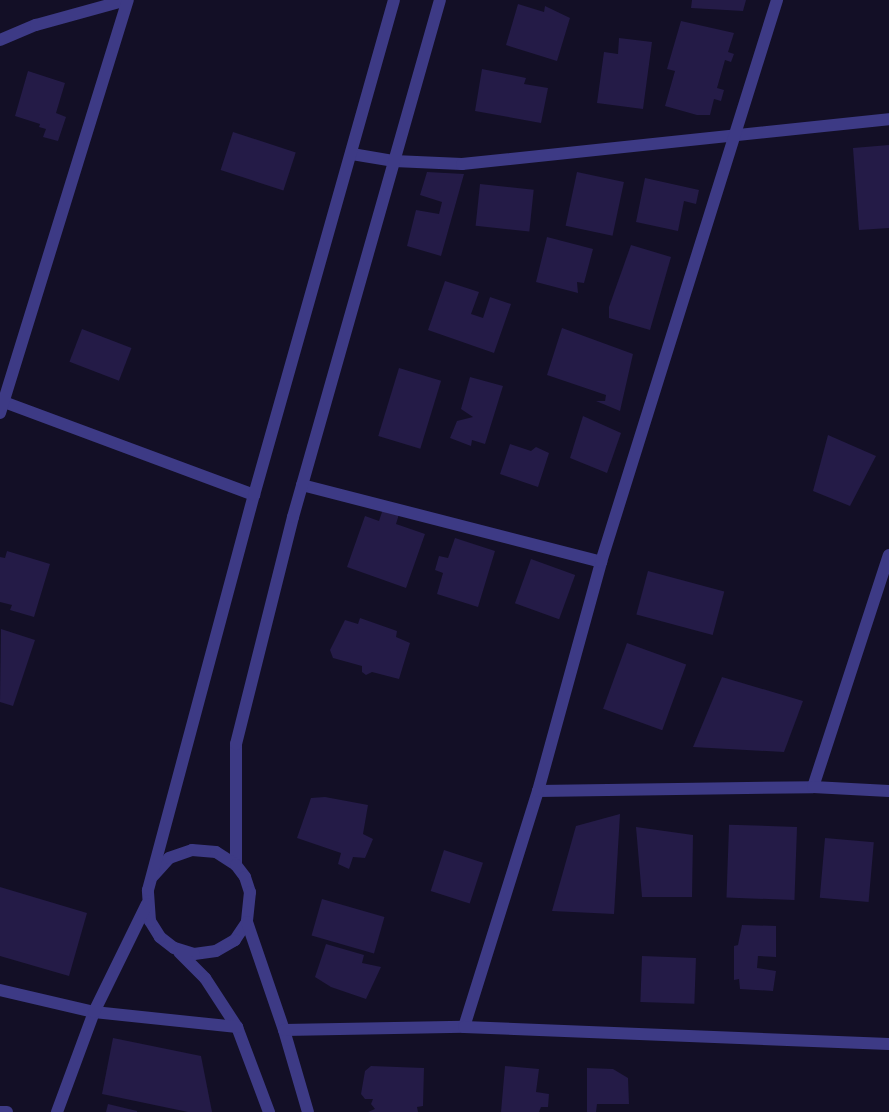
<!DOCTYPE html>
<style>
body{margin:0}
#map{position:relative;width:889px;height:1112px;overflow:hidden;background:#130f26;font-family:"Fira Sans",sans-serif}
div>[style]{position:absolute}
[style*='--x']{left:calc(var(--x)*1px);top:calc(var(--y)*1px);width:calc(var(--w)*1px);rotate:calc(var(--a)*1deg)}
.building>*{inset:0;background:#241b47;transform-origin:0 0}
.minor>*{height:12px;margin:-6px;padding:0 6px;transform-origin:6px;border-radius:6px;background:#3d3a85}
span{translate:-50% -50%;white-space:nowrap;text-align:center;line-height:1.15;-webkit-text-stroke:5px #130f26;paint-order:stroke}
</style>
<div id="map">
<div class="building">
<i style="clip-path:polygon(692px 0,746px 0,743px 11px,691px 8px)"></i>
<i style="clip-path:polygon(518px 4px,544px 12px,545px 6px,570px 18px,557px 61px,506px 45px)"></i>
<i style="clip-path:polygon(681px 21px,734px 33px,728px 52px,734px 54px,731px 62px,725px 60px,717px 88px,724px 90px,721px 101px,714px 99px,710px 115px,697px 115px,665px 106px,675px 71px,667px 69px)"></i>
<i style="clip-path:polygon(619px 38px,652px 42px,643px 109px,597px 103px,604px 52px,618px 54px)"></i>
<i style="clip-path:polygon(482px 69px,526px 78px,524px 84px,548px 88px,541px 123px,475px 111px)"></i>
<i style="clip-path:polygon(28px 71px,65px 83px,56px 113px,66px 117px,58px 141px,43px 137px,46px 129px,39px 127px,40px 124px,15px 116px)"></i>
<i style="left:233px;top:132px;width:66px;height:40px;rotate:18deg"></i>
<i style="clip-path:polygon(889px 145px,889px 228px,859px 230px,853px 148px)"></i>
<i style="clip-path:polygon(427px 172px,464px 174px,441px 256px,407px 246px,416px 210px,439px 214px,442px 202px,420px 195px)"></i>
<i style="left:577px;top:172px;width:48px;height:55px;rotate:12deg"></i>
<i style="clip-path:polygon(645px 178px,699px 190px,696px 204px,684px 201px,678px 231px,636px 222px)"></i>
<i style="left:480px;top:184px;width:54px;height:42px;rotate:6deg"></i>
<i style="clip-path:polygon(547px 237px,593px 249px,584px 283px,577px 282px,578px 293px,536px 282px)"></i>
<i style="clip-path:polygon(631px 245px,671px 257px,650px 330px,609px 318px,609px 307px)"></i>
<i style="clip-path:polygon(445px 281px,479px 292px,471px 314px,483px 318px,490px 297px,511px 304px,494px 353px,428px 330px)"></i>
<i style="clip-path:polygon(562px 328px,633px 354px,620px 411px,596px 401px,605px 401px,606px 395px,547px 375px)"></i>
<i style="left:82px;top:329px;width:53px;height:35px;rotate:21deg"></i>
<i style="left:399px;top:368px;width:44px;height:71px;rotate:17deg"></i>
<i style="clip-path:polygon(470px 377px,503px 386px,485px 444px,472px 440px,471px 446px,450px 438px,457px 421px,473px 417px,461px 409px)"></i>
<i style="clip-path:polygon(583px 416px,621px 433px,607px 473px,570px 458px)"></i>
<i style="clip-path:polygon(828px 435px,876px 456px,850px 506px,813px 491px)"></i>
<i style="clip-path:polygon(510px 444px,531px 451px,536px 447px,549px 453px,538px 487px,500px 474px)"></i>
<i style="clip-path:polygon(384px 506px,400px 511px,396px 524px,425px 534px,406px 588px,347px 567px,365px 516px,379px 521px)"></i>
<i style="clip-path:polygon(455px 538px,495px 551px,478px 607px,437px 594px,443px 573px,435px 570px,439px 556px,448px 558px)"></i>
<i style="clip-path:polygon(7px 551px,50px 564px,34px 617px,10px 610px,12px 605px,0 602px,0 557px,5px 558px)"></i>
<i style="left:531px;top:559px;width:47px;height:47px;rotate:20deg"></i>
<i style="left:648px;top:571px;width:79px;height:45px;rotate:15deg"></i>
<i style="clip-path:polygon(360px 618px,397px 631px,396px 637px,410px 643px,399px 679px,372px 672px,366px 675px,362px 672px,362px 666px,333px 658px,330px 650px,345px 620px,358px 624px)"></i>
<i style="clip-path:polygon(1px 629px,35px 640px,13px 706px,0 702px)"></i>
<i style="left:627px;top:643px;width:63px;height:70px;rotate:20deg"></i>
<i style="clip-path:polygon(722px 677px,803px 701px,784px 752px,693px 747px)"></i>
<i style="clip-path:polygon(325px 797px,368px 805px,363px 834px,373px 839px,365px 858px,353px 857px,349px 869px,338px 864px,341px 853px,297px 838px,311px 798px)"></i>
<i style="clip-path:polygon(620px 814px,614px 914px,552px 911px,576px 826px)"></i>
<i style="clip-path:polygon(636px 827px,693px 835px,692px 897px,642px 897px)"></i>
<i style="left:797px;top:827px;width:73px;height:68px;rotate:92deg"></i>
<i style="left:825px;top:838px;width:49px;height:60px;rotate:5deg"></i>
<i style="left:444px;top:850px;width:41px;height:43px;rotate:18deg"></i>
<i style="clip-path:polygon(0 887px,87px 913px,69px 976px,0 956px)"></i>
<i style="left:322px;top:899px;width:65px;height:38px;rotate:16deg"></i>
<i style="clip-path:polygon(742px 925px,776px 926px,776px 957px,758px 956px,757px 968px,776px 971px,773px 991px,740px 989px,739px 979px,734px 980px,734px 946px,738px 945px)"></i>
<i style="clip-path:polygon(326px 944px,364px 955px,362px 963px,381px 967px,366px 999px,331px 987px,315px 977px)"></i>
<i style="left:642px;top:956px;width:54px;height:46px;rotate:2deg"></i>
<i style="clip-path:polygon(113px 1038px,201px 1056px,212px 1112px,188px 1112px,102px 1094px)"></i>
<i style="clip-path:polygon(371px 1066px,424px 1068px,423px 1106px,417px 1107px,418px 1112px,368px 1112px,375px 1109px,371px 1104px,373px 1099px,365px 1099px,361px 1094px,365px 1071px)"></i>
<i style="clip-path:polygon(505px 1066px,539px 1069px,536px 1092px,549px 1094px,548px 1107px,541px 1107px,539px 1112px,501px 1112px)"></i>
<i style="clip-path:polygon(587px 1068px,613px 1069px,628px 1078px,629px 1104px,597px 1104px,596px 1112px,587px 1112px)"></i>
<i style="clip-path:polygon(108px 1104px,137px 1111px,137px 1112px,106px 1112px)"></i>
</div>
<div class="minor">
<i style="--x:0;--y:40;--w:39;--a:-23"></i>
<i style="--x:36;--y:25;--w:94;--a:-15.4"></i>
<i style="--x:352;--y:154;--w:43;--a:9.5"></i>
<i style="--x:394;--y:161;--w:68;--a:2.5"></i>
<i style="--x:462;--y:164;--w:429;--a:-6"></i>
<i style="--x:4;--y:402;--w:267;--a:20.4"></i>
<i style="--x:0;--y:413;--w:432;--a:-72.8"></i>
<i style="--x:302;--y:485;--w:309;--a:14.4"></i>
<i style="--x:813;--y:787;--w:244;--a:-71.9"></i>
<i style="--x:538;--y:791;--w:275;--a:-0.8"></i>
<i style="--x:813;--y:787;--w:76;--a:3"></i>
<i style="--x:236;--y:865;--w:121;--a:-90"></i>
<i style="--x:236;--y:744;--w:234;--a:-75.9"></i>
<i style="--x:293;--y:517;--w:537;--a:-74.13"></i>
<i style="--x:153;--y:876;--w:24;--a:-48"></i>
<i style="--x:169;--y:858;--w:24;--a:-19"></i>
<i style="--x:192;--y:850;--w:24;--a:5"></i>
<i style="--x:216;--y:852;--w:24;--a:33"></i>
<i style="--x:236;--y:865;--w:15;--a:53"></i>
<i style="--x:245;--y:877;--w:16;--a:72"></i>
<i style="--x:250;--y:892;--w:30;--a:96"></i>
<i style="--x:247;--y:922;--w:22;--a:124"></i>
<i style="--x:235;--y:940;--w:22;--a:150"></i>
<i style="--x:216;--y:951;--w:22;--a:172"></i>
<i style="--x:194;--y:954;--w:21;--a:-163"></i>
<i style="--x:174;--y:948;--w:18;--a:-142"></i>
<i style="--x:160;--y:937;--w:19;--a:-122"></i>
<i style="--x:150;--y:921;--w:31;--a:-94"></i>
<i style="--x:148;--y:890;--w:409;--a:-75"></i>
<i style="--x:254;--y:495;--w:514;--a:-74.21"></i>
<i style="--x:247;--y:922;--w:114;--a:71.1"></i>
<i style="--x:284;--y:1030;--w:85;--a:73.7"></i>
<i style="--x:179;--y:952;--w:37;--a:45"></i>
<i style="--x:205;--y:978;--w:59;--a:56.9"></i>
<i style="--x:237;--y:1027;--w:91;--a:69.4"></i>
<i style="--x:0;--y:990;--w:97;--a:13.2"></i>
<i style="--x:94;--y:1012;--w:144;--a:6"></i>
<i style="--x:464;--y:1027;--w:247;--a:-72.6"></i>
<i style="--x:538;--y:791;--w:238;--a:-74.6"></i>
<i style="--x:601;--y:562;--w:589;--a:-72.61"></i>
<i style="--x:284;--y:1030;--w:180;--a:-1"></i>
<i style="--x:464;--y:1027;--w:425;--a:2.3"></i>
<i style="--x:0;--y:1112;--w:7;--a:0"></i>
<i style="--x:57;--y:1112;--w:107;--a:-69.7"></i>
<i style="--x:94;--y:1012;--w:120;--a:-63.9"></i>
</div>
</div>
